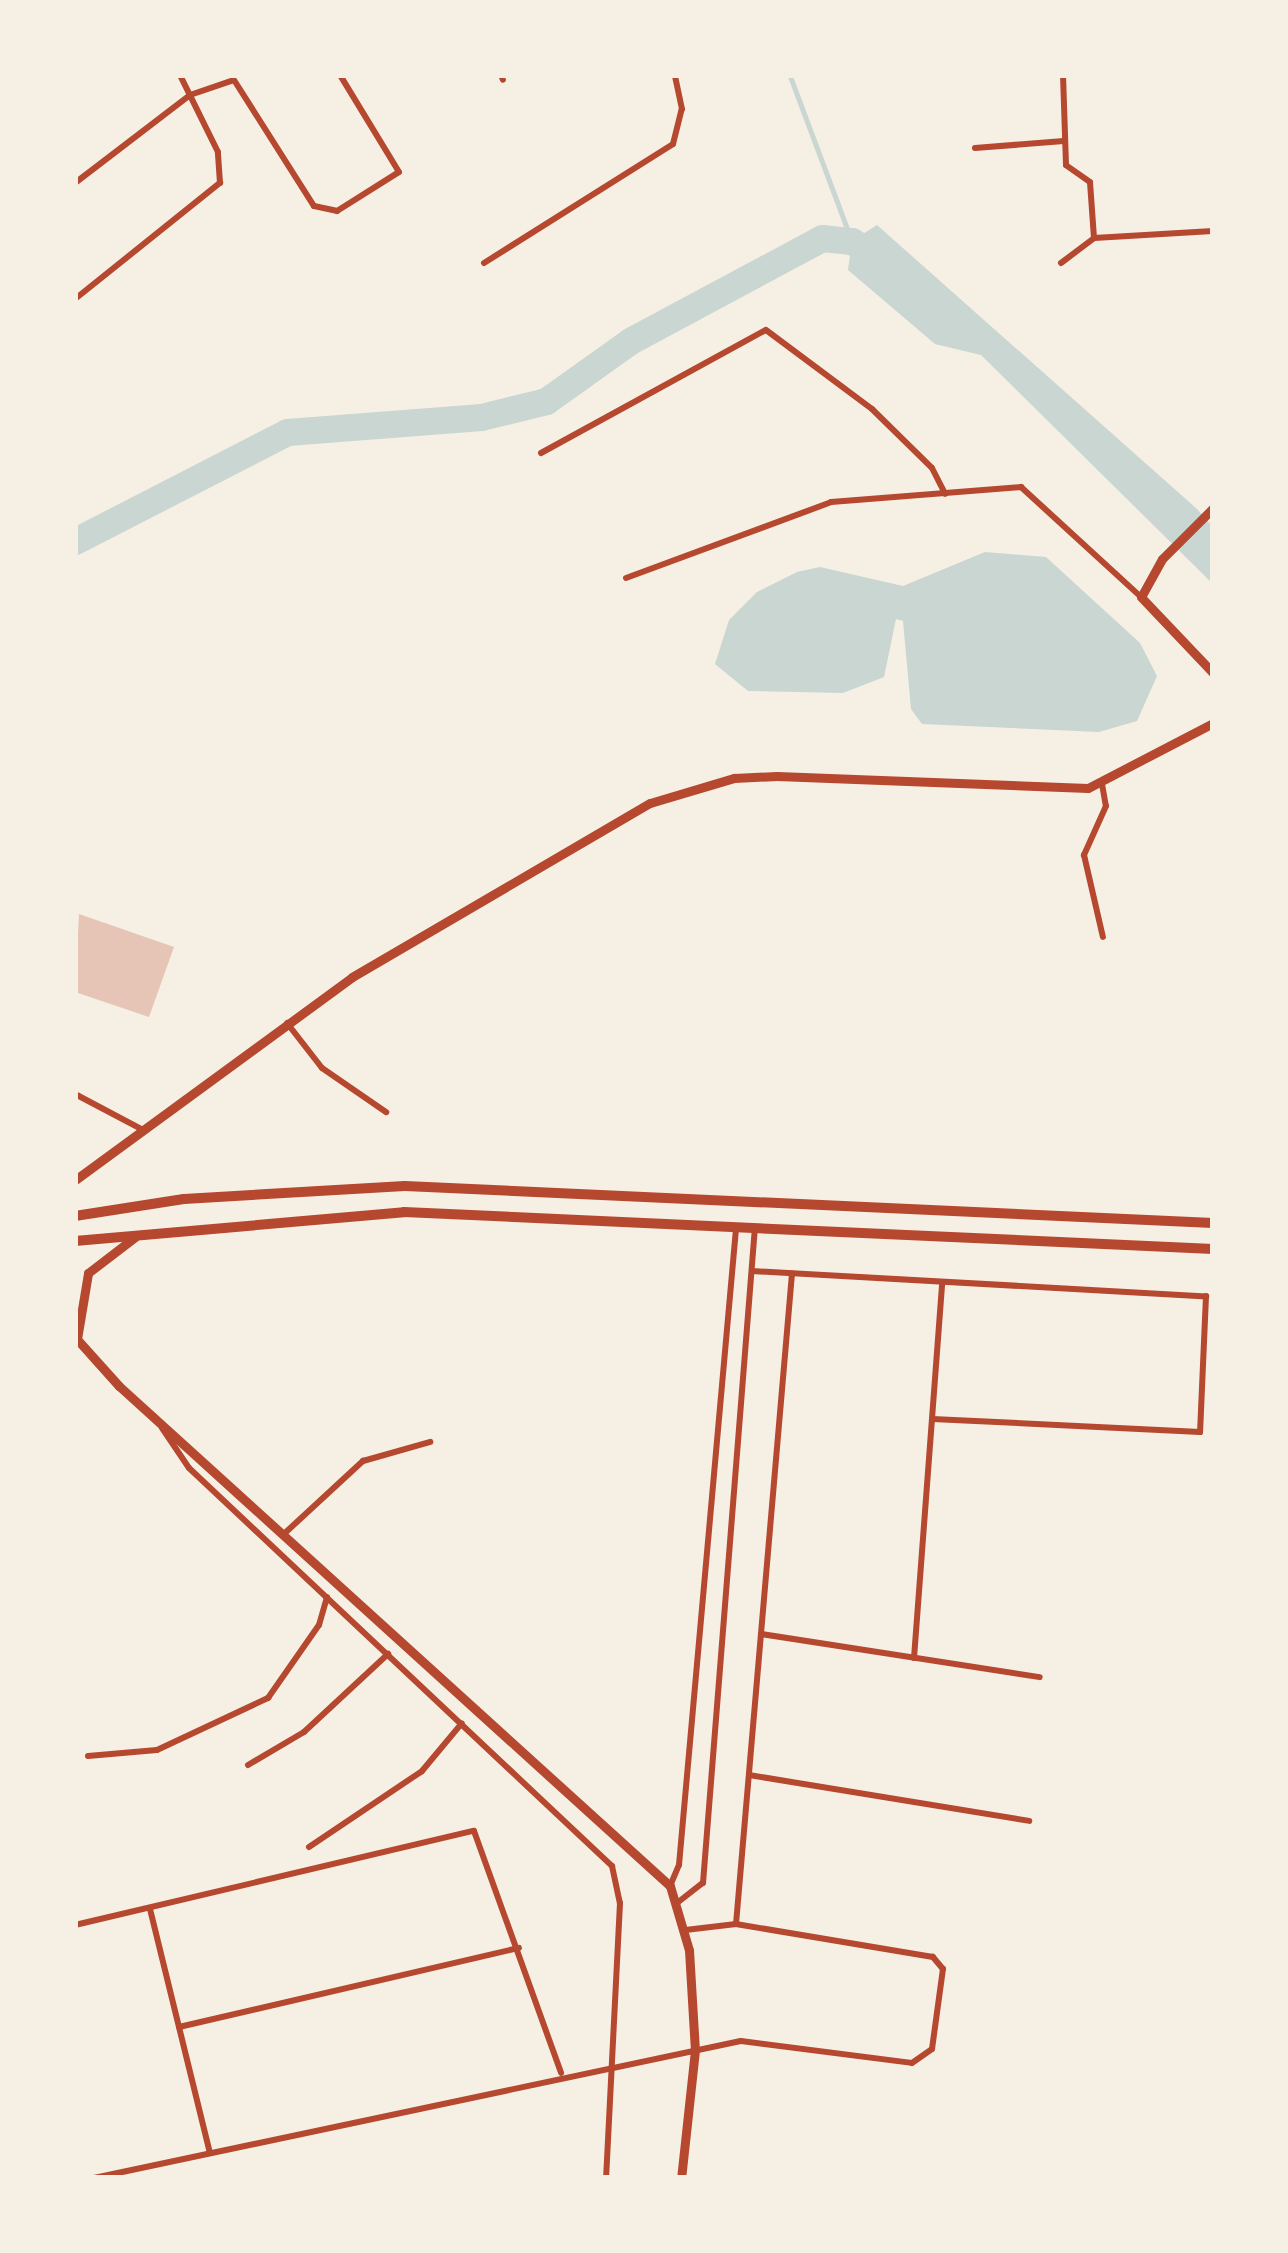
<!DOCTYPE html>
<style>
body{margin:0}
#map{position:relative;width:1288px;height:2253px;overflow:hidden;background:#f6efe4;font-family:"Times New Roman",serif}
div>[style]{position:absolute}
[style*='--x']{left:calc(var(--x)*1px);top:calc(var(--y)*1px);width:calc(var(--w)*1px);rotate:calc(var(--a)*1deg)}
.water>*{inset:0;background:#c9d6d2}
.stream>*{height:4.5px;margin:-2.25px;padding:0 2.25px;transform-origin:2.25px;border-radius:2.25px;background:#c9d6d2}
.river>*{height:27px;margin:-13.5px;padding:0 13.5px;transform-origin:13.5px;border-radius:13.5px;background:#c9d6d2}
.building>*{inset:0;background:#e6c5b7}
.minor>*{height:6px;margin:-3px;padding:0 3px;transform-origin:3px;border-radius:3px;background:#b5482f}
.tertiary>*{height:9px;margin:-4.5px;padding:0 4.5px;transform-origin:4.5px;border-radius:4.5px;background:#b5482f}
.trunk>*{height:10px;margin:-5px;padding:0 5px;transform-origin:5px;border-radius:5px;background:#b5482f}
span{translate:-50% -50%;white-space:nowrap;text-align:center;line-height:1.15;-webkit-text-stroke:9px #f6efe4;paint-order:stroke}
.frame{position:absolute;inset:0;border:78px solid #f6efe4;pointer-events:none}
</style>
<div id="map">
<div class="water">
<i style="clip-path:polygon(877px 225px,1197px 509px,1213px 527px,1213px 584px,981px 355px,935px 344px,848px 270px,852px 241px)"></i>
<i style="clip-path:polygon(985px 552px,1046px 557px,1140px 643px,1157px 676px,1137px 721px,1099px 732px,922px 724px,911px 709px,903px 621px,896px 619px,884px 677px,843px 693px,748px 691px,715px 664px,729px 620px,757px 592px,797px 572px,820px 567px,903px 586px)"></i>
</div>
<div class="stream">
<i style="--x:790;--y:75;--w:177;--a:69.5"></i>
</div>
<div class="river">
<i style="--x:75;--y:541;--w:238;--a:-27.2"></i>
<i style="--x:287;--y:432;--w:195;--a:-4.4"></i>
<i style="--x:481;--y:417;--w:67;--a:-13.8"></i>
<i style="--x:546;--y:401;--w:103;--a:-35.5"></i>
<i style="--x:630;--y:341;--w:218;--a:-28.2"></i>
<i style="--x:822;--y:238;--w:30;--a:6"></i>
<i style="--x:852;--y:241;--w:37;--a:33"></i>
</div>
<div class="building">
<i style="clip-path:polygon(79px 914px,174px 947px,149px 1017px,75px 992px)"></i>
</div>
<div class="minor">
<i style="--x:501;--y:75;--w:5;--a:68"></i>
<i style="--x:975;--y:148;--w:89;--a:-4.5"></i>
<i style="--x:75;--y:183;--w:145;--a:-37.4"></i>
<i style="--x:190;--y:95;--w:46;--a:-18.8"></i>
<i style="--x:234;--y:80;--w:149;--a:57.6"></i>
<i style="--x:314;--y:206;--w:24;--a:12"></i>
<i style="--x:337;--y:211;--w:73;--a:-32.2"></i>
<i style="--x:399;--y:172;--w:114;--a:-121.3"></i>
<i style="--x:1094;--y:238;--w:119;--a:-3.4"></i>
<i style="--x:484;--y:263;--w:223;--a:-32.2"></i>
<i style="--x:673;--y:144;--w:36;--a:-76"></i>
<i style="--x:682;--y:109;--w:35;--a:-102"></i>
<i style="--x:1061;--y:263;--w:41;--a:-37.1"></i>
<i style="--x:1094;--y:238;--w:56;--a:-94.1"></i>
<i style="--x:1090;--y:182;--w:29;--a:-145"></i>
<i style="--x:1066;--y:165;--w:90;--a:-91.9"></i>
<i style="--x:75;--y:299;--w:186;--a:-38.7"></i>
<i style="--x:220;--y:183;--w:31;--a:-94"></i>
<i style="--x:218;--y:152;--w:86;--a:-116.3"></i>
<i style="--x:541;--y:453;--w:256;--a:-28.7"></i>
<i style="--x:766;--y:330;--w:132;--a:36.7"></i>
<i style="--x:872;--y:409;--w:84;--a:44.5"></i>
<i style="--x:932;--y:468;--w:29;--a:63"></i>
<i style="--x:626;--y:578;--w:219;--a:-20.3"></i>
<i style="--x:831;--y:502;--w:191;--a:-4.5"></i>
<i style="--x:1021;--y:487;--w:163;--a:42.5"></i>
<i style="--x:1102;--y:784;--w:22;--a:80"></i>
<i style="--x:1106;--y:806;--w:54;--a:114.2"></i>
<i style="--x:1084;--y:855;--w:84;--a:77"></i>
<i style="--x:287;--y:1023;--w:57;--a:52.1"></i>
<i style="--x:322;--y:1068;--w:78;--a:34.5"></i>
<i style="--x:75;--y:1094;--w:79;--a:27.9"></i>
<i style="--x:752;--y:1271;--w:455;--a:3.2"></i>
<i style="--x:1206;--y:1296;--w:136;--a:92.5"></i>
<i style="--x:1200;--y:1432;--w:268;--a:-177.2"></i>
<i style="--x:162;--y:1428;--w:48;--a:56"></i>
<i style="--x:189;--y:1468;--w:581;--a:43.26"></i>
<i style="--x:612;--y:1866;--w:38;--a:78"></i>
<i style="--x:620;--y:1903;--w:275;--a:92.9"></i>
<i style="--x:286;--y:1532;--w:105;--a:-42.7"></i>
<i style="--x:363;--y:1461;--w:70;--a:-15.8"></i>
<i style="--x:761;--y:1634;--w:282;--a:8.8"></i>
<i style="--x:914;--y:1658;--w:377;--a:-85.7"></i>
<i style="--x:88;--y:1756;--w:69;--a:-5"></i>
<i style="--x:157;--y:1750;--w:123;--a:-25.1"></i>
<i style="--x:268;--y:1698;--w:89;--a:-55.1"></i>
<i style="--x:319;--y:1625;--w:29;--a:-74"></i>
<i style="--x:248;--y:1765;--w:65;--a:-30.5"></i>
<i style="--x:304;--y:1732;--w:115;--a:-42.9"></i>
<i style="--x:749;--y:1775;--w:284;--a:9.3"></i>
<i style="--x:309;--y:1847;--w:136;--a:-33.9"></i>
<i style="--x:422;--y:1771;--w:62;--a:-50.2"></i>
<i style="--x:670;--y:1886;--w:23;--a:-67"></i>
<i style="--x:679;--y:1865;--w:639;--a:-84.88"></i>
<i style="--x:677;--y:1903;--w:33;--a:-38"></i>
<i style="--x:703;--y:1883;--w:658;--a:-85.47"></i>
<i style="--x:150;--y:1909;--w:251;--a:76.2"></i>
<i style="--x:736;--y:1924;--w:653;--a:-85.08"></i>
<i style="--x:75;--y:1925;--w:410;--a:-13.3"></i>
<i style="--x:474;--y:1831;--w:257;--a:70.2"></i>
<i style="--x:179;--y:2027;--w:349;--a:-13.1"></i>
<i style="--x:94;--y:2178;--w:661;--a:-11.96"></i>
<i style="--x:741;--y:2041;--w:172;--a:7.3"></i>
<i style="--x:912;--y:2063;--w:24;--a:-35"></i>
<i style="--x:932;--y:2049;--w:81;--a:-82.2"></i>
<i style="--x:943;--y:1969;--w:16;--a:-130"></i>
<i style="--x:933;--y:1957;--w:200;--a:-170.5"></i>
<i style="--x:736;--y:1924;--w:51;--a:173.3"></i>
</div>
<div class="tertiary">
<i style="--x:1213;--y:508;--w:72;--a:135"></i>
<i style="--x:1162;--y:559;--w:43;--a:118.9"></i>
<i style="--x:1141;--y:597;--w:105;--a:46.5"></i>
<i style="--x:75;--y:1180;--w:343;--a:-36.2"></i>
<i style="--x:352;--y:977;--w:345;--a:-30.3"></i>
<i style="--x:650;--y:803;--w:88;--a:-16.6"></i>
<i style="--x:734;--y:778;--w:43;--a:-2.7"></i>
<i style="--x:777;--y:776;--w:311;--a:2.2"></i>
<i style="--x:1088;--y:788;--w:141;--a:-27.5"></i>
<i style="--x:75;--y:1337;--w:66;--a:48.1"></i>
<i style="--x:119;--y:1386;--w:744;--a:42.22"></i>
<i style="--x:670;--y:1886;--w:67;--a:73.5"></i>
<i style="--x:689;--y:1950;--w:100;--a:86.6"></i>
<i style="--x:695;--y:2050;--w:129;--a:96.2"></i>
<i style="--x:77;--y:1339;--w:67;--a:-80.5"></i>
<i style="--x:88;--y:1273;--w:59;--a:-37.5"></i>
</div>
<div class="trunk">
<i style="--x:75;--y:1216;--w:110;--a:-8.9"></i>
<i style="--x:184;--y:1199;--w:221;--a:-3.4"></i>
<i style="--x:405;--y:1186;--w:809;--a:2.62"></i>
<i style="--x:75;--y:1241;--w:330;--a:-5"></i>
<i style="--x:404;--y:1212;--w:810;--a:2.62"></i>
</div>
<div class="frame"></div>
</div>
